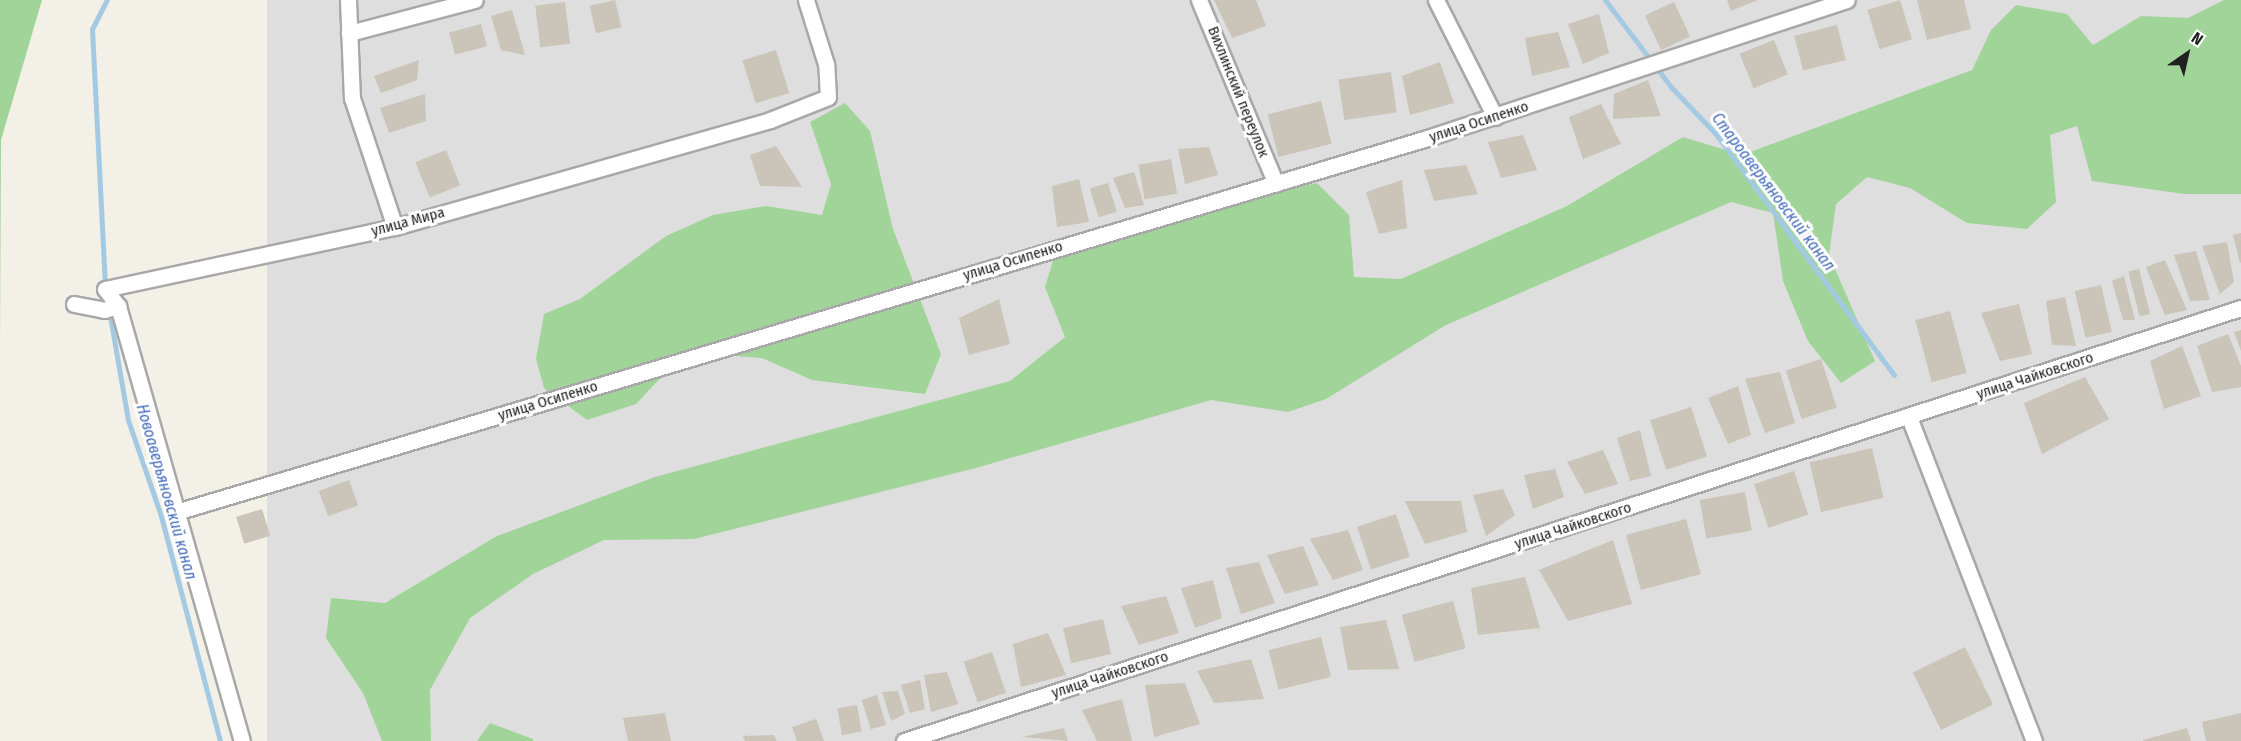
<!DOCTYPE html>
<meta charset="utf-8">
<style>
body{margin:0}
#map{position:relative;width:2241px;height:741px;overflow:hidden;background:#f2f0e7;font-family:"Fira Sans Condensed",sans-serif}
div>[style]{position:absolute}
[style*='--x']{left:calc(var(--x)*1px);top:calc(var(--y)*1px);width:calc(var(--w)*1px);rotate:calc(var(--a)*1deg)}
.residential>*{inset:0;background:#dfdede;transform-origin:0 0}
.forest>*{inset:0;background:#a0d498}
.stream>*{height:5px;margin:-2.5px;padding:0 2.5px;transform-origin:2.5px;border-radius:2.5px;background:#a4cae3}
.building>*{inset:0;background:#cac4b9;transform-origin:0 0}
.roads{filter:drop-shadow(2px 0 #a8a8a8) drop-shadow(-2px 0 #a8a8a8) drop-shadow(0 2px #a8a8a8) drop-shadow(0 -2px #a8a8a8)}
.minor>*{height:15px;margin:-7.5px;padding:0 7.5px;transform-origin:7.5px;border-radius:7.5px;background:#fff}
span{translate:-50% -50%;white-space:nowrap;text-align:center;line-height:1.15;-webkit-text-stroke:6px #fff;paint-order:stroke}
.street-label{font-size:15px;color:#212121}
.water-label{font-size:16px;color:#446cba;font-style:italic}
.north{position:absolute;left:2157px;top:24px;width:60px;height:60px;-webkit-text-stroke:4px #fff;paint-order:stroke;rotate:34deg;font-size:16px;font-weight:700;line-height:24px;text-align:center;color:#212121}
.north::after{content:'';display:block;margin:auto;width:21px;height:27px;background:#212121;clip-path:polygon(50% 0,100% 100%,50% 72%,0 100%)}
</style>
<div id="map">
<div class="residential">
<i style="left:267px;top:0;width:1974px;height:767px"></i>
</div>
<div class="forest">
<i style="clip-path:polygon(0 0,42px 0,1px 140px,0 351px)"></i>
<i style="clip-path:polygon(2224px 0,2241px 0,2241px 194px,2184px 194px,2092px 181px,2077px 126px,2050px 135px,2056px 202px,2027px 229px,1967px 223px,1910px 188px,1867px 177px,1836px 204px,1829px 255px,1875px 361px,1841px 383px,1808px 341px,1783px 281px,1773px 213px,1731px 202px,1446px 325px,1326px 399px,1288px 412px,1211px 400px,976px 468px,694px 539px,604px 540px,533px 574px,470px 618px,430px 690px,431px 741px,382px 741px,363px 693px,326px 638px,331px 598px,385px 603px,497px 536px,655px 477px,1010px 381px,1065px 337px,1045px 287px,1059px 241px,1317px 183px,1349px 215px,1354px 277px,1401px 279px,1567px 206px,1683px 137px,1742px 155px,1972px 70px,1991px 30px,2016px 5px,2067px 14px,2093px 45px,2141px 16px,2188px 18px)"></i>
<i style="clip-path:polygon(845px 103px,870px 131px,893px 229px,941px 354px,925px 394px,812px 380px,762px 358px,708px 354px,668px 370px,636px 404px,587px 420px,544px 388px,536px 359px,544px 314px,580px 299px,666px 236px,713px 215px,766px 206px,822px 215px,831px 184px,810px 122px)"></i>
<i style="clip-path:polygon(490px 723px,533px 739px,533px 741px,477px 741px)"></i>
</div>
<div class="stream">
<i style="--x:1605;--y:0;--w:109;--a:52.8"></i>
<i style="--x:1671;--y:87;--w:64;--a:46.3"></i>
<i style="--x:1715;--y:133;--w:301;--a:53.5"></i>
<i style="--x:105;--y:286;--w:257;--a:-92.9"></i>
<i style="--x:92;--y:29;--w:33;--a:-63"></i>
<i style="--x:109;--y:310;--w:112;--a:80.2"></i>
<i style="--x:128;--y:420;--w:102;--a:71"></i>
<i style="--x:161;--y:516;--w:233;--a:75.3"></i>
</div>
<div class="building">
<i style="left:615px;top:0;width:28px;height:26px;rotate:77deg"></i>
<i style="clip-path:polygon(1214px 0,1256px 0,1266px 26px,1232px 38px)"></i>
<i style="clip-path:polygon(1727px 0,1758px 0,1731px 11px)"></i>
<i style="left:1900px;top:0;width:41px;height:34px;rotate:73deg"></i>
<i style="clip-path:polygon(1917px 0,1964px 0,1971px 29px,1927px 40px)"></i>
<i style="left:565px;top:2px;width:42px;height:30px;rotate:83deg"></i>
<i style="left:1674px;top:2px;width:38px;height:32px;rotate:65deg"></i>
<i style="clip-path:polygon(512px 10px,525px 55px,501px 50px,491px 16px)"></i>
<i style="clip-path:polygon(1599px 14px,1609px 53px,1583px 64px,1568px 24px)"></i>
<i style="left:481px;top:24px;width:23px;height:33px;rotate:75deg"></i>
<i style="left:1837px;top:25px;width:36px;height:44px;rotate:76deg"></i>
<i style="clip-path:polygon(1558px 32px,1570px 67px,1532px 76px,1525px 38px)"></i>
<i style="left:1774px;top:40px;width:37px;height:37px;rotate:68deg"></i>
<i style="left:776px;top:50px;width:45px;height:35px;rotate:73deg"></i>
<i style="clip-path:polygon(419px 60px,417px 80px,381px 93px,374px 76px)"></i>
<i style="clip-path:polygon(1440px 62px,1454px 103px,1410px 115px,1402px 76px)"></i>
<i style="left:1391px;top:72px;width:41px;height:53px;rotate:82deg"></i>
<i style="clip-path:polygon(1648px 80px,1661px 116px,1613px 119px,1614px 94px)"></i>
<i style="clip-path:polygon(425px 94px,426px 121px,389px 133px,380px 108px)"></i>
<i style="left:1321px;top:101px;width:44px;height:55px;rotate:76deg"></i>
<i style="clip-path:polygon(1601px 104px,1621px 144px,1583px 159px,1569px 117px)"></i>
<i style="clip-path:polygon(1523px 135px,1537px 170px,1501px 178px,1488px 142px)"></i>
<i style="clip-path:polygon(776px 146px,802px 187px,760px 186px,750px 155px)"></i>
<i style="clip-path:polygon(1209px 147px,1218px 175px,1185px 184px,1178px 149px)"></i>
<i style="left:446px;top:150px;width:38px;height:33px;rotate:68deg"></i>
<i style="left:1171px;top:159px;width:35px;height:33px;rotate:80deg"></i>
<i style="clip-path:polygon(1466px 165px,1478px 194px,1434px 201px,1424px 170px)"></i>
<i style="clip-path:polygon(1134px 172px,1144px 205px,1125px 208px,1113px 178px)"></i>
<i style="clip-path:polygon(1079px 179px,1089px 222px,1057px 227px,1052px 186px)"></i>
<i style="clip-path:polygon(1402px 180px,1407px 228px,1379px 234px,1366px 192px)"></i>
<i style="left:1108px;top:183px;width:30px;height:19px;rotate:73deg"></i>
<i style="clip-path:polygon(2241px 233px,2241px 262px,2240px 263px,2233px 235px)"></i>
<i style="clip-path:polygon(2227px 242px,2234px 282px,2220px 294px,2202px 246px)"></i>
<i style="clip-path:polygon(2196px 251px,2210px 300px,2190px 301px,2174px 255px)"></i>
<i style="clip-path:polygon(2165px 260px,2187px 310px,2165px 315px,2146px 267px)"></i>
<i style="left:2139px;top:269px;width:46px;height:11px;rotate:76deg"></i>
<i style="clip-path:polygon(2124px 276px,2135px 320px,2123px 320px,2112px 281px)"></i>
<i style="left:2101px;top:285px;width:48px;height:27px;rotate:77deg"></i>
<i style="clip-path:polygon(2065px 297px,2076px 346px,2052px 345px,2046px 301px)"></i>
<i style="clip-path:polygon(999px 299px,1010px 344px,969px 355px,959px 318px)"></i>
<i style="clip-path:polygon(2019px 304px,2032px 354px,2000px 361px,1981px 313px)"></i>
<i style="left:1950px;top:311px;width:64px;height:36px;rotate:75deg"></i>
<i style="clip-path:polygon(2241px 330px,2241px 351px,2234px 332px)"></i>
<i style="clip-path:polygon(2228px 334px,2241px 366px,2241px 387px,2212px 392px,2197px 346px)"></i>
<i style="clip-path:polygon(2182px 346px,2201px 396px,2164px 409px,2150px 361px)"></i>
<i style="left:1821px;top:359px;width:51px;height:37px;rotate:72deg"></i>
<i style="clip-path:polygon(1780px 372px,1795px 423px,1765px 433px,1745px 379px)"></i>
<i style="clip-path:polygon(2085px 377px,2109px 419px,2042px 454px,2024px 403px)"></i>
<i style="clip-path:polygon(1738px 386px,1751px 435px,1728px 444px,1708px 398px)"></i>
<i style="left:1691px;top:407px;width:52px;height:43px;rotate:72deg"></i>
<i style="clip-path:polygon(1640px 430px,1651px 476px,1630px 481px,1617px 438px)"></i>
<i style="left:1872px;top:448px;width:51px;height:64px;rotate:77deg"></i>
<i style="clip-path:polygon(1603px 450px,1618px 484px,1585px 494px,1567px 462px)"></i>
<i style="clip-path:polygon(1555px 469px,1564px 497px,1533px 509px,1524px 475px)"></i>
<i style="left:1794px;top:471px;width:46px;height:42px;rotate:72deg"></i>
<i style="left:349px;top:480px;width:27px;height:32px;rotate:70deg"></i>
<i style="clip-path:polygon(1503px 489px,1515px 515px,1486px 536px,1473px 495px)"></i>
<i style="left:1745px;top:492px;width:39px;height:46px;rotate:80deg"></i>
<i style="clip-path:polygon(1405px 501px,1461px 501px,1467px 532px,1425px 544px)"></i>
<i style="left:262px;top:509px;width:28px;height:27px;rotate:73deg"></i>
<i style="left:1396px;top:514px;width:45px;height:41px;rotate:72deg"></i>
<i style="left:1686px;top:519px;width:57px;height:62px;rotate:75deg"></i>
<i style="clip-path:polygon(1348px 530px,1363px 570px,1333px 580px,1310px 539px)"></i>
<i style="clip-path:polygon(1613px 540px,1632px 604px,1568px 621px,1539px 570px)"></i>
<i style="clip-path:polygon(1303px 546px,1319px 585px,1285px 594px,1267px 555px)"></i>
<i style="clip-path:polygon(1259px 562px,1275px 603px,1241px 614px,1226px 568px)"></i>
<i style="clip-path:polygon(1525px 577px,1540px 628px,1478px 635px,1471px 588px)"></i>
<i style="clip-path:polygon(1213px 580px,1222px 618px,1195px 628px,1181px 588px)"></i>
<i style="clip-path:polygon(1166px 596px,1179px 633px,1139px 645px,1121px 606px)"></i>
<i style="left:1453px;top:601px;width:49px;height:53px;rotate:75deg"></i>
<i style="left:1103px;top:619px;width:36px;height:41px;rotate:77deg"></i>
<i style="clip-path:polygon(1386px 620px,1399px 669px,1348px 670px,1340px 627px)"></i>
<i style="clip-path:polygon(1048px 633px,1066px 675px,1021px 687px,1013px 644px)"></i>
<i style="left:1321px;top:637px;width:41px;height:54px;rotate:76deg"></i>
<i style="left:1965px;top:647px;width:64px;height:58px;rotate:64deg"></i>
<i style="left:992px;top:652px;width:43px;height:30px;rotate:71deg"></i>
<i style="clip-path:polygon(1251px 659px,1264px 699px,1214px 703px,1197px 671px)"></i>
<i style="clip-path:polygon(947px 672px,958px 704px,931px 712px,924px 675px)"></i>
<i style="clip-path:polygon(920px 680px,925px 709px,910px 713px,901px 685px)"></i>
<i style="clip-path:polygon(1185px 683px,1200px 724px,1154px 737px,1145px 685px)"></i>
<i style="clip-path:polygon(898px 691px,905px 714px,891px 721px,882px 692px)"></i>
<i style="left:877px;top:695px;width:31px;height:16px;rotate:73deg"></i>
<i style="clip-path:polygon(1122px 699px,1132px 741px,1097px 741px,1082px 710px)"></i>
<i style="left:857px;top:705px;width:27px;height:20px;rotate:80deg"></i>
<i style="clip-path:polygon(665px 713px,671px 741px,628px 741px,623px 718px)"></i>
<i style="clip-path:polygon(2241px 713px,2241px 741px,2206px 741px,2202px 722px)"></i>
<i style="clip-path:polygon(816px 719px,824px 741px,797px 741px,792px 727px)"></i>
<i style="clip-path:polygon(1064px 728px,1068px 741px,1022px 737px)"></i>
<i style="clip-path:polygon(2187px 728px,2191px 741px,2143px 741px,2143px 740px)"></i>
<i style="clip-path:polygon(774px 735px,777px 741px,745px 741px,743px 736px)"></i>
</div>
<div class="roads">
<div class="minor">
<i style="--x:348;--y:0;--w:98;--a:87.7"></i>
<i style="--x:352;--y:98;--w:136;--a:71.6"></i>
<i style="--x:1199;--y:0;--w:199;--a:67.3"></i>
<i style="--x:1436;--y:0;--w:131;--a:63.2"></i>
<i style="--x:349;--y:33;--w:130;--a:-14.7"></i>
<i style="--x:74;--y:304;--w:31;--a:11"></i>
<i style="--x:104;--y:310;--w:15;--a:-16"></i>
<i style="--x:118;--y:306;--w:21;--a:-127"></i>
<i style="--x:105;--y:289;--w:297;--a:-12.1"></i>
<i style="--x:395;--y:227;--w:390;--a:-15.9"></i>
<i style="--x:770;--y:120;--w:62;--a:-21.6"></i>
<i style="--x:828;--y:97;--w:33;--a:-93"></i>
<i style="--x:826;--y:64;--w:67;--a:-107.4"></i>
<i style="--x:118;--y:306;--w:452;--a:74.1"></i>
<i style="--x:1909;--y:417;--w:347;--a:68.9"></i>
<i style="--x:176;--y:512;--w:1303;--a:-16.64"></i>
<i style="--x:1424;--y:139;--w:445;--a:-18.2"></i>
<i style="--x:904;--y:741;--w:1405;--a:-17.95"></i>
</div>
</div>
<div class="street-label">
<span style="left:1238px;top:92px;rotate:68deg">Вихлинский переулок</span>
<span style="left:1479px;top:122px;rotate:-18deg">улица Осипенко</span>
<span style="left:408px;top:222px;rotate:-15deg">улица Мира</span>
<span style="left:1013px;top:261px;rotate:-17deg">улица Осипенко</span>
<span style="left:2035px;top:376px;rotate:-18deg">улица Чайковского</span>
<span style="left:548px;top:401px;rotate:-17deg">улица Осипенко</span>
<span style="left:1573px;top:526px;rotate:-18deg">улица Чайковского</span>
<span style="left:1110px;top:675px;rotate:-18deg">улица Чайковского</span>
</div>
<div class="water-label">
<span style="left:1773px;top:192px;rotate:53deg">Староаверьяновский канал</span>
<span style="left:166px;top:492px;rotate:74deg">Новоаверьяновский канал</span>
</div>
<div class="north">N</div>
</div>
